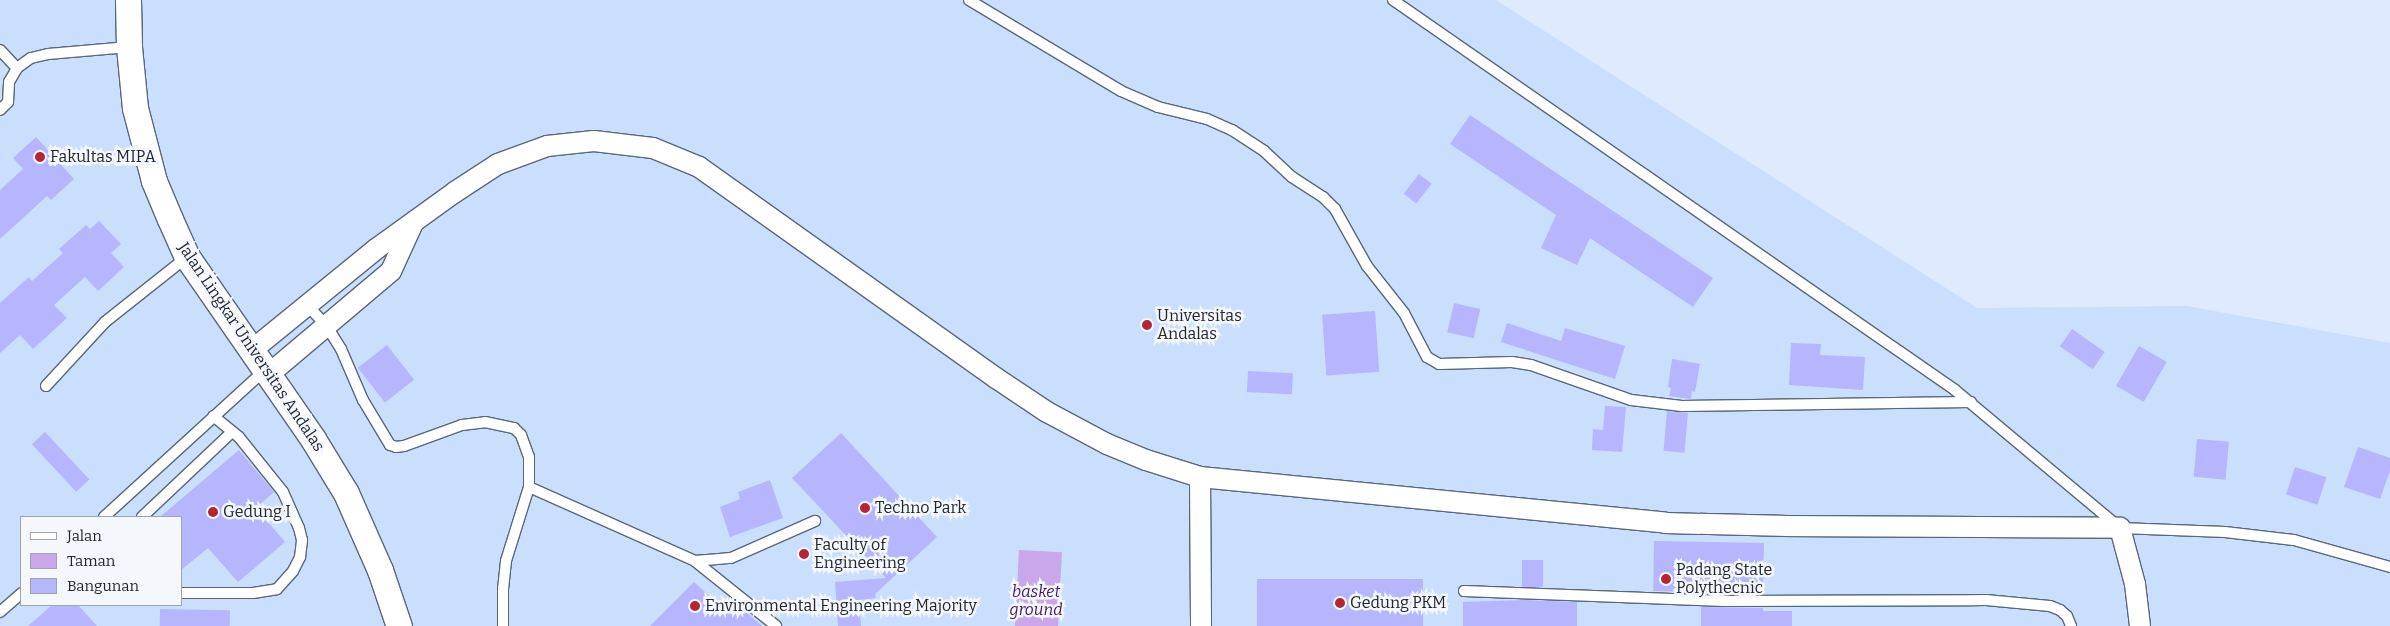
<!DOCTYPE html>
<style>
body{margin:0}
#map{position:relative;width:2390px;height:626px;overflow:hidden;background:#deebff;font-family:Bitter,serif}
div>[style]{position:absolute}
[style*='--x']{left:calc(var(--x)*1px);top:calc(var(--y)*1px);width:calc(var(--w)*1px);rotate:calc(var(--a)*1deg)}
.built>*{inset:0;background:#cadefd}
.green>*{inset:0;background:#caa7ea;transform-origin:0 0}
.building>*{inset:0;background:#b6b6fe;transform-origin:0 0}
.roads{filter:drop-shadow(1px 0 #59677c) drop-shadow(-1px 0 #59677c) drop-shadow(0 1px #59677c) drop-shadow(0 -1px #59677c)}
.service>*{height:10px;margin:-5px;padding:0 5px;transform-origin:5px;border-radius:5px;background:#fff}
.minor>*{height:20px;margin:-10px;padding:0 10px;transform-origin:10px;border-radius:10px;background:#fff}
.tertiary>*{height:25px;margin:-12.5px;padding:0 12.5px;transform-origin:12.5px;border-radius:12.5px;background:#fff}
.dots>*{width:14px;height:14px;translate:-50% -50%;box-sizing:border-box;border:2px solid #f4f7fc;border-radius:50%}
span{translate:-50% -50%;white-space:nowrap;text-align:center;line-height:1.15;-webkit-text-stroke:5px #f4f7fc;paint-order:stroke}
.poi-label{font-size:16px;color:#212730}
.left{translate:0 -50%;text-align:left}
.street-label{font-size:16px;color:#212730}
.park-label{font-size:16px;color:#461765;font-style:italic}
.legend{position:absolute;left:20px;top:516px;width:162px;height:90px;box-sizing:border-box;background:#f4f7fc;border:1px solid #a0a4aa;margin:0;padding:6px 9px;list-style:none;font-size:15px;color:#212730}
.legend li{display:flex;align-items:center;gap:10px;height:25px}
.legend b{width:25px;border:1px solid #a0a4aa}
</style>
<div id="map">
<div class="built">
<i style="clip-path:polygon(evenodd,0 0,1496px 0,1977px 308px,2187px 306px,2390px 343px,2390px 626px,0 626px,0 0,21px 517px,181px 517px,181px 605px,21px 605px,21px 517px)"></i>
</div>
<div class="green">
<i style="left:1019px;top:550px;width:43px;height:76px;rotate:3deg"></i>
</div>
<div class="building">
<i style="clip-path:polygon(1470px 115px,1713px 278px,1693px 307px,1590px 238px,1577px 265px,1541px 248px,1556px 215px,1450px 144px)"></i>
<i style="clip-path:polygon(36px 137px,74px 179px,51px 200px,47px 196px,0 239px,0 190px,23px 169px,13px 158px)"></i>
<i style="left:1419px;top:174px;width:16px;height:25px;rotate:38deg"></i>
<i style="clip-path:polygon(99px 221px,121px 244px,111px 253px,124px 267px,98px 291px,85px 277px,54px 305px,67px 318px,33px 349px,20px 335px,0 353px,0 303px,29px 277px,32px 281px,63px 253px,59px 249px,86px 225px,90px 229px)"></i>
<i style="left:1454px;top:303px;width:27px;height:30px;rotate:13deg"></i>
<i style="left:1375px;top:311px;width:61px;height:53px;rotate:86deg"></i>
<i style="clip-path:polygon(1507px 323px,1561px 341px,1565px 328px,1625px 346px,1615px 379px,1501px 342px)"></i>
<i style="left:2072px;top:329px;width:40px;height:21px;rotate:35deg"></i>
<i style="clip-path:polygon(1791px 343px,1821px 344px,1820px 355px,1865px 357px,1863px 390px,1789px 385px)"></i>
<i style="left:387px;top:345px;width:44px;height:37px;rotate:52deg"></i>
<i style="left:2139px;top:346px;width:32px;height:46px;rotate:30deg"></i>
<i style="clip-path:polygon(1672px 359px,1700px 364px,1695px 392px,1692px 391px,1691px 399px,1669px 396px,1671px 388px,1668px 387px)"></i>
<i style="left:1248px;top:371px;width:45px;height:21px;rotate:3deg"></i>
<i style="clip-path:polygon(1605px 406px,1626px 407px,1622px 452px,1592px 450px,1593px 429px,1603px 430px)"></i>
<i style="left:1667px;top:411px;width:21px;height:40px;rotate:5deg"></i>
<i style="left:45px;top:432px;width:65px;height:18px;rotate:47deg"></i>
<i style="clip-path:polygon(841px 433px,937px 537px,875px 594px,876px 598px,859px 600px,861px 626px,838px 626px,835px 582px,886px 578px,792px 478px)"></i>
<i style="left:2197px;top:439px;width:32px;height:38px;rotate:5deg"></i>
<i style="clip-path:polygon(2358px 447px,2390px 458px,2390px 471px,2380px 499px,2344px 487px)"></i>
<i style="clip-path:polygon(239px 450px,274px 492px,256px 508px,285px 542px,238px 582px,208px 548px,181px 570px,181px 517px,160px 517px)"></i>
<i style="left:2295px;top:467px;width:33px;height:29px;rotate:18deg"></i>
<i style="clip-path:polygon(770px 480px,783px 518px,730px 537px,720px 507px,740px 499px,738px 492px)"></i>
<i style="left:1654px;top:541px;width:110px;height:50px;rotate:1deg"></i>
<i style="left:1543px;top:560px;width:27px;height:21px;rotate:90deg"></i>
<i style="left:1257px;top:579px;width:166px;height:47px"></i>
<i style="clip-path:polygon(694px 582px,726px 611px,734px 601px,762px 626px,650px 626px)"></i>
<i style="clip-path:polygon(1523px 600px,1577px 602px,1577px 626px,1463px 626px,1463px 602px)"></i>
<i style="clip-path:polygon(52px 605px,78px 605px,97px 626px,28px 626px)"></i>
<i style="clip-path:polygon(1701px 607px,1763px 608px,1763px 611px,1792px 611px,1792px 626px,1701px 626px)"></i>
<i style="left:160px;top:609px;width:70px;height:17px;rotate:1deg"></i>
</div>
<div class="roads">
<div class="service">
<i style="--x:969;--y:0;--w:177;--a:30.9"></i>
<i style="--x:1121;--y:91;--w:40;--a:23.4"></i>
<i style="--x:1158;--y:107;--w:50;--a:13.8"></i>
<i style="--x:1207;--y:119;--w:27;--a:24"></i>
<i style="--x:1232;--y:130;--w:38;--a:33"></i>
<i style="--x:1264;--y:151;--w:38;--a:43"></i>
<i style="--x:1292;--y:177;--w:37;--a:33"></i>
<i style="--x:1323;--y:197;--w:17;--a:45"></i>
<i style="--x:1335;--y:209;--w:65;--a:60.7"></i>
<i style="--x:1367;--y:266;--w:60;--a:51.8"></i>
<i style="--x:1404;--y:313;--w:50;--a:62.4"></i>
<i style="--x:1427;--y:357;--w:14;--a:30"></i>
<i style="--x:1439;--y:364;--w:73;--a:-1.6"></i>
<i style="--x:1512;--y:362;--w:19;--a:9"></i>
<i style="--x:1531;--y:365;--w:106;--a:19.3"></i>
<i style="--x:1631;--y:400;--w:51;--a:6.7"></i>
<i style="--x:1682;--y:406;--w:289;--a:-0.8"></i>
<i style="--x:1393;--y:0;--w:684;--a:34.76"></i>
<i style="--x:1955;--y:390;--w:215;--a:39.9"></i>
<i style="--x:2120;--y:528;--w:105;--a:2.2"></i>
<i style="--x:2225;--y:532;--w:69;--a:6.6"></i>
<i style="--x:2294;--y:540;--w:100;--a:15.7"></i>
<i style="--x:0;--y:50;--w:25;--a:47"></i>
<i style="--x:0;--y:110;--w:11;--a:-45"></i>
<i style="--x:8;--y:102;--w:20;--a:-87"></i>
<i style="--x:9;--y:82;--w:16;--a:-60"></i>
<i style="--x:17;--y:68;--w:17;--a:-36"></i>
<i style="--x:31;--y:58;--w:17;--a:-13"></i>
<i style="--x:48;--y:54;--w:81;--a:-4.9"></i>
<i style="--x:308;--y:306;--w:26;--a:47"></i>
<i style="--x:326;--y:325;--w:28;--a:58"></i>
<i style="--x:341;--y:349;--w:56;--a:66.7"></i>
<i style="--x:363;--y:400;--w:52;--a:59"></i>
<i style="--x:390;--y:445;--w:6;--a:18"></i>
<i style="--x:396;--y:447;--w:8;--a:-7"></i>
<i style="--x:404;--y:446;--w:62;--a:-19.9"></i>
<i style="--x:462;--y:425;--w:23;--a:-7"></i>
<i style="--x:485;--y:422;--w:30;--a:12"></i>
<i style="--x:514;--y:428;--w:10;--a:45"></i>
<i style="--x:521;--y:435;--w:23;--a:70"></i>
<i style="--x:529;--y:457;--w:30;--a:90"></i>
<i style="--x:529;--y:487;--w:77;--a:107.3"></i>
<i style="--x:506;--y:561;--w:27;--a:96"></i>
<i style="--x:503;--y:588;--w:38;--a:90"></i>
<i style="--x:46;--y:386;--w:87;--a:-47.3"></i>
<i style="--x:105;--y:322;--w:105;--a:-38.4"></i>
<i style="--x:529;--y:487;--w:182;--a:24"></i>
<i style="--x:695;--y:561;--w:104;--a:38.7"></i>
<i style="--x:104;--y:517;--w:218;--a:-42.4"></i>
<i style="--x:142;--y:517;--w:124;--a:-43.4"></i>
<i style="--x:695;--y:561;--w:36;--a:-5"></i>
<i style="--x:731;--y:558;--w:92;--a:-23.8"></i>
<i style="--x:1464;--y:591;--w:260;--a:2.2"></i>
<i style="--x:1724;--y:601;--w:262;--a:-0.2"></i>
<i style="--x:1986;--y:600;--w:64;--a:5.4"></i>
<i style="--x:2050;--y:606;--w:11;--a:22"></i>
<i style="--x:2060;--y:610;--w:9;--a:41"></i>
<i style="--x:2067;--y:616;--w:11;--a:68"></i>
<i style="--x:181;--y:593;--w:72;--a:0"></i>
<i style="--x:253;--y:593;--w:24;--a:-9"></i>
<i style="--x:277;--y:589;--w:24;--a:-48"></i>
<i style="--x:293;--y:571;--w:16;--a:-63"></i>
<i style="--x:300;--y:557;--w:17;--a:-83"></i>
<i style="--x:302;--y:540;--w:12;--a:-104"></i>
<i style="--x:299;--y:528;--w:39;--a:-114"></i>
<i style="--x:283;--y:492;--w:70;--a:-128.7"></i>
<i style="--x:239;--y:437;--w:33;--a:-141"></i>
<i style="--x:0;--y:612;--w:28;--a:-41"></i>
</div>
<div class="minor">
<i style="--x:251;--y:351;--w:161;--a:-39.2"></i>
<i style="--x:376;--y:249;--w:97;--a:-35.8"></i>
<i style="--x:455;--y:192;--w:51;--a:-33.1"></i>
<i style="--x:498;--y:164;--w:52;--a:-20.2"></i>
<i style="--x:547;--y:146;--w:47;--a:-6.1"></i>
<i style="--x:594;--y:141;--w:59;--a:6.8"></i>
<i style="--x:653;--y:148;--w:50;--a:22.4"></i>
<i style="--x:699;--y:167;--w:364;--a:35.4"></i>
<i style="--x:996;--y:378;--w:61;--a:33.7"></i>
<i style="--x:1047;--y:412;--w:68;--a:28.1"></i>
<i style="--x:1107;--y:444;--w:42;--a:22.3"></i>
<i style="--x:1146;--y:460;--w:57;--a:17.5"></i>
<i style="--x:1200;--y:477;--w:467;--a:5.6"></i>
<i style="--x:1665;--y:523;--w:123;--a:1.4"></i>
<i style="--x:1788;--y:526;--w:332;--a:0.3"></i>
<i style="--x:2120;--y:528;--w:58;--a:75"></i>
<i style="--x:2135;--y:584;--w:42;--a:83.2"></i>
<i style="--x:268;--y:375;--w:161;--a:-40.2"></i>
<i style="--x:391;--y:271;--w:53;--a:-65.4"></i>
<i style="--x:1200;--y:477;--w:149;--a:89.6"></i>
</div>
<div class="tertiary">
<i style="--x:128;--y:0;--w:47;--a:88.8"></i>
<i style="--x:129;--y:47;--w:61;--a:84.4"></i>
<i style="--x:135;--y:108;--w:75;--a:75.4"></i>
<i style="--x:154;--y:181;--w:41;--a:67.2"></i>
<i style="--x:170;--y:219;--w:42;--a:65.9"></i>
<i style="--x:187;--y:257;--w:221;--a:55.3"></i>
<i style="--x:313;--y:439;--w:63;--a:58.6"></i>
<i style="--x:346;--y:493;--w:84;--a:66.2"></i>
<i style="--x:380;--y:570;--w:59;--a:71.3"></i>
</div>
</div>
<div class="dots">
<i style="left:40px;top:157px;background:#b62533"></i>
<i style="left:1147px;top:325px;background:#b62533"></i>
<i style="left:865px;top:508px;background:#b62533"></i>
<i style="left:213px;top:512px;background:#b62533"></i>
<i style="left:804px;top:554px;background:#b62533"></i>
<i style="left:1666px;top:579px;background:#b62533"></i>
<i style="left:1340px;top:603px;background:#b62533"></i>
<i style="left:695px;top:606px;background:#b62533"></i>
</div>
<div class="poi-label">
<span class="left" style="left:50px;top:157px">Fakultas MIPA</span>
<span class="left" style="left:1157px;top:325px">Universitas<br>Andalas</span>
<span class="left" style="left:875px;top:508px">Techno Park</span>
<span class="left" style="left:223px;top:512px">Gedung I</span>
<span class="left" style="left:814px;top:554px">Faculty of<br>Engineering</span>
<span class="left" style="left:1676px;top:579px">Padang State<br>Polythecnic</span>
<span class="left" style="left:1350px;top:603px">Gedung PKM</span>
<span class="left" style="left:705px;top:606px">Environmental Engineering Majority</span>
</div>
<div class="street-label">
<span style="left:251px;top:347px;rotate:56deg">Jalan Lingkar Universitas Andalas</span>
</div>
<div class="park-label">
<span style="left:1036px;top:601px">basket<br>ground</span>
</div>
<ul class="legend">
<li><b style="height:6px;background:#fff"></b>Jalan</li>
<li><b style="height:14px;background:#caa7ea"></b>Taman</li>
<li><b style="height:14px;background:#b6b6fe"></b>Bangunan</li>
</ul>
</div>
